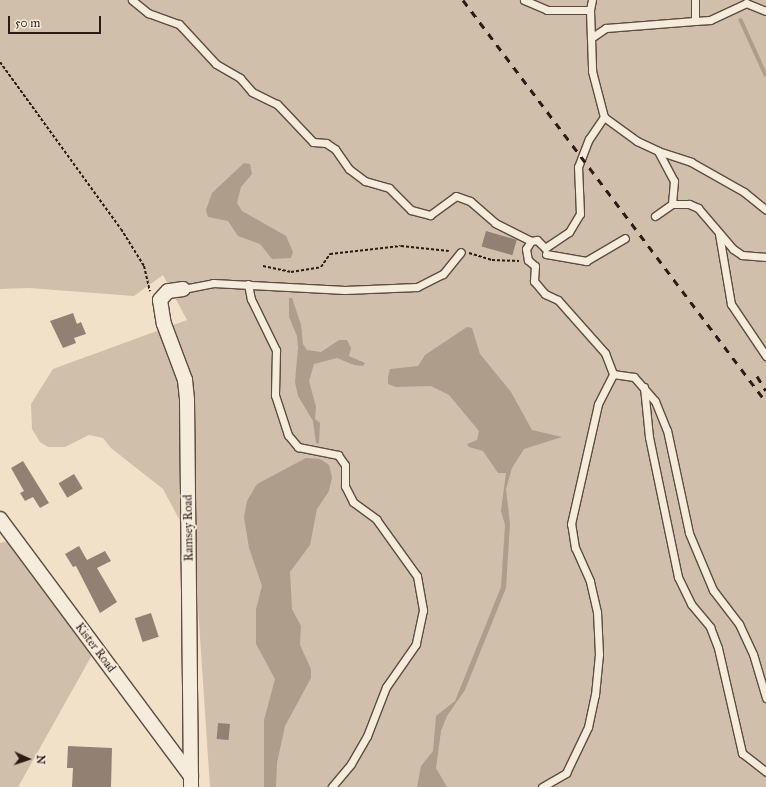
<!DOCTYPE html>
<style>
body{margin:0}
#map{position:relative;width:766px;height:787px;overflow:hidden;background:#f1e1c9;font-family:"IM FELL Great Primer",serif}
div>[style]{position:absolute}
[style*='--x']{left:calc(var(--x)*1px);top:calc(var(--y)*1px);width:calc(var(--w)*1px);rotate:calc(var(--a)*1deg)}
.green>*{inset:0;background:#d0bfaa}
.water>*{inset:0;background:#ae9d8b}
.stream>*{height:3.5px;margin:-1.75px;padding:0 1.75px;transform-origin:1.75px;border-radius:1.75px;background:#ae9d8b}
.building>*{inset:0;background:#928172;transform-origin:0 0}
.path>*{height:2px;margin-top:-1px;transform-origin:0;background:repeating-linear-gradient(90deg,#2c1a13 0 3px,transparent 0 5px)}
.roads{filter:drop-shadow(1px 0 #5d4c40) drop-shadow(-1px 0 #5d4c40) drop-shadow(0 1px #5d4c40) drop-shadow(0 -1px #5d4c40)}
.service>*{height:7px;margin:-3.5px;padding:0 3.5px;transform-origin:3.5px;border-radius:3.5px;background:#f6ecdc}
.minor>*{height:14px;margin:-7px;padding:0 7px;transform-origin:7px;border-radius:7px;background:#f6ecdc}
.rail>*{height:3px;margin-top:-1.5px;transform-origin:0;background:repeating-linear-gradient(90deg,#2c1a13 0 7px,transparent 0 14px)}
span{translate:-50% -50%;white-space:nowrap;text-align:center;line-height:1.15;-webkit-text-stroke:4px #f6ecdc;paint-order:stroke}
.street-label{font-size:12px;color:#2c1a13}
.north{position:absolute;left:8px;top:739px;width:40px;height:40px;-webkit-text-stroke:3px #f6ecdc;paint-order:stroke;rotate:93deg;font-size:11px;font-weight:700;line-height:16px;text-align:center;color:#2c1a13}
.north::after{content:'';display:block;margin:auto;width:14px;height:18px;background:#2c1a13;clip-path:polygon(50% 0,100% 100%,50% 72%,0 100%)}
.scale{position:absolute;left:8px;top:16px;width:93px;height:18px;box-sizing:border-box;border:2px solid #2c1a13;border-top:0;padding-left:5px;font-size:12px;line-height:14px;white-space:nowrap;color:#2c1a13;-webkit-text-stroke:3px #f6ecdc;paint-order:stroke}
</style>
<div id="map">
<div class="green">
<i style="clip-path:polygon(0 0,766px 0,766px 787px,210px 787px,194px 547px,163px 489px,111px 448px,103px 438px,89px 435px,65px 447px,48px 447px,40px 442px,32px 429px,31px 404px,53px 369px,187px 320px,163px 275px,134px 296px,29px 288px,0 289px)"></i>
<i style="clip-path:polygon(9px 541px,92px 655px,18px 787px,0 787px,0 543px)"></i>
</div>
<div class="water">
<i style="clip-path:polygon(244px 163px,250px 164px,252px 174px,241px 187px,237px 203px,242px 211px,286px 236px,293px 252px,291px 258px,272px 259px,260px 244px,238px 236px,228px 221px,208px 217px,206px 210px,212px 193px)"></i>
<i style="clip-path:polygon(289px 298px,292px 298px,301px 325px,303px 344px,307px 350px,321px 352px,339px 340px,347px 340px,351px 348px,349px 356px,365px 363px,363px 366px,354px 365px,337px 358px,314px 364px,309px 381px,316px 407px,315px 419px,320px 423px,319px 444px,316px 443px,313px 421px,298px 396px,295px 382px,298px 348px,297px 336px,289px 317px)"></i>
<i style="clip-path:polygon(467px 327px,472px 328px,480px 354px,511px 392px,532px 430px,562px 437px,524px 449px,512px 468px,506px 489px,510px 524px,506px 588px,465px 690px,447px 716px,441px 731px,436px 768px,447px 787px,417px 787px,421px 766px,433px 751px,436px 716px,455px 701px,501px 587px,505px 525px,501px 511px,506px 473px,498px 473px,483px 451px,469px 447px,467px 444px,477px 440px,479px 431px,449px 395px,431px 386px,396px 387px,388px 384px,388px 377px,390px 369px,418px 366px,425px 355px)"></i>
<i style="clip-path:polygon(306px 458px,320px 459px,329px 465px,332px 477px,329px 491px,317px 509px,310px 545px,290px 572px,292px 609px,301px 626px,300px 645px,311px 669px,311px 678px,285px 726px,277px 763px,276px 787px,264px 787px,264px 720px,275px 679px,256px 644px,256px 609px,262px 586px,249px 548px,244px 517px,247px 501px,257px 484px)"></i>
</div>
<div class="stream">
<i style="--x:741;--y:20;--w:60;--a:65.6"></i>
</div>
<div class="building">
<i style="left:486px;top:231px;width:32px;height:16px;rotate:16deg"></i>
<i style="clip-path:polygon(73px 313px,77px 324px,81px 322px,86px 334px,74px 338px,76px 343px,63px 348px,50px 321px)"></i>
<i style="clip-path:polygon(23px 461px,49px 503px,40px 508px,33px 497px,25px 501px,20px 493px,24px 491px,11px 468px)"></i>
<i style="left:74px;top:474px;width:17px;height:18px;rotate:59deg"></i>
<i style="clip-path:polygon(79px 546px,87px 560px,105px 551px,111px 561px,97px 568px,117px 602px,100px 613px,76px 566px,73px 567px,65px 554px)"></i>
<i style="left:151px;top:613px;width:25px;height:17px;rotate:72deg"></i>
<i style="left:218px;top:723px;width:12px;height:16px;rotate:5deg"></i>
<i style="clip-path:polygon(68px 746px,112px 748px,111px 787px,72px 787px,73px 768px,67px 768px)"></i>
</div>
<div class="path">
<i style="--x:0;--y:62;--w:206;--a:54.1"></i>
<i style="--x:121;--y:229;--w:44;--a:58.1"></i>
<i style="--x:144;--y:266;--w:26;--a:77"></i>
<i style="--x:469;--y:253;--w:24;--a:17"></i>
<i style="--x:492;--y:260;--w:27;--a:2"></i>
<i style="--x:263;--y:266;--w:29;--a:12"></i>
<i style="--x:291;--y:272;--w:30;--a:-9"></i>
<i style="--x:321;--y:267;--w:16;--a:-55"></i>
<i style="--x:330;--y:254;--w:71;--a:-6.4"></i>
<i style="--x:401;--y:246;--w:48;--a:5.9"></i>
</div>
<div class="roads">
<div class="service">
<i style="--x:132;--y:0;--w:21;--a:39"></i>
<i style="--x:148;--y:13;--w:33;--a:20"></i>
<i style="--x:179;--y:24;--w:54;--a:47.2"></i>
<i style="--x:216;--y:64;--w:28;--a:30"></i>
<i style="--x:240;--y:78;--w:18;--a:49"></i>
<i style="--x:252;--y:92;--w:28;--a:26"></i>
<i style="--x:277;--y:104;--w:52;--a:46.5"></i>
<i style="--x:313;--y:142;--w:13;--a:4"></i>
<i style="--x:326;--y:143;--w:11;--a:34"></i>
<i style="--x:335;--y:149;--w:24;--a:55"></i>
<i style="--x:349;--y:169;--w:20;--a:37"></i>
<i style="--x:365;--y:181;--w:25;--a:16"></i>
<i style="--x:389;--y:188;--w:31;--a:45"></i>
<i style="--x:411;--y:210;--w:20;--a:15"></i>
<i style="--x:430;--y:215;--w:32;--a:-36"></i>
<i style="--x:456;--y:196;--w:15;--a:20"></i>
<i style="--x:470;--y:201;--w:33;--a:41"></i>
<i style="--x:495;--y:223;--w:40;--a:26.6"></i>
<i style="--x:531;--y:241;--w:6;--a:-9"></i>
<i style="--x:537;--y:240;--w:11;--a:45"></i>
<i style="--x:545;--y:248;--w:29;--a:-34"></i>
<i style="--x:569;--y:232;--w:21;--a:-59"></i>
<i style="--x:580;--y:214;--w:47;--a:-92.4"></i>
<i style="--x:578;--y:167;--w:30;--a:-69"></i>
<i style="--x:589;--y:139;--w:27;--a:-56"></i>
<i style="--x:524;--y:0;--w:25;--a:23"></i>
<i style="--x:547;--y:10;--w:43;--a:0"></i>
<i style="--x:590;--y:10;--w:28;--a:88"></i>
<i style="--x:591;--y:38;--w:18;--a:-34"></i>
<i style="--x:606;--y:28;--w:89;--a:-4.5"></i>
<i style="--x:695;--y:0;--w:21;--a:90"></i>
<i style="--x:695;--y:21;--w:15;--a:-4"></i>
<i style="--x:710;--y:20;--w:40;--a:-25"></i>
<i style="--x:746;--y:3;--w:22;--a:22"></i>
<i style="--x:590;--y:10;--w:10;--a:-79"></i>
<i style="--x:591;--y:38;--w:33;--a:88"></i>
<i style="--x:592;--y:71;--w:48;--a:75.4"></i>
<i style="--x:604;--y:117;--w:41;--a:36"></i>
<i style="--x:637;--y:141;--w:23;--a:25"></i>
<i style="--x:658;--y:151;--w:35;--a:18"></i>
<i style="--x:691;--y:162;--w:61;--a:29.5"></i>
<i style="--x:744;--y:192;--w:28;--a:39"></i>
<i style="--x:658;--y:151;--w:34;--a:62"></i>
<i style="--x:674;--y:181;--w:23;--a:95"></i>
<i style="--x:655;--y:216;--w:21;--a:-35"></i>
<i style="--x:672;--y:204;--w:17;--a:0"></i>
<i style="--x:689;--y:204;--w:10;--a:24"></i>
<i style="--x:698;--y:208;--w:54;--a:49.5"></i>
<i style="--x:733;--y:249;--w:11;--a:34"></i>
<i style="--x:742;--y:255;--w:24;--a:5"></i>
<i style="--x:719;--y:234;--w:71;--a:80.3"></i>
<i style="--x:731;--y:304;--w:63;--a:56.1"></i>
<i style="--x:531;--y:241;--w:9;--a:122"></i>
<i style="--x:526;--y:249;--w:11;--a:80"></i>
<i style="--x:528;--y:260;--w:9;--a:41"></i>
<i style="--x:535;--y:266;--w:15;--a:94"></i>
<i style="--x:534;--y:281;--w:17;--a:50"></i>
<i style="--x:545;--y:294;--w:14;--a:25"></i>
<i style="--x:558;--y:300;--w:71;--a:48.4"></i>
<i style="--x:605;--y:353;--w:22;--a:69"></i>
<i style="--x:613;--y:374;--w:21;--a:8"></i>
<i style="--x:634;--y:377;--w:32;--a:49"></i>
<i style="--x:655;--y:401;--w:31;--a:68"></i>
<i style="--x:667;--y:430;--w:105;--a:77.9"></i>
<i style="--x:689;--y:533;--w:62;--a:67.2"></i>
<i style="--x:713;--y:590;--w:43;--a:52.6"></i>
<i style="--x:739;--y:624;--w:33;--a:65"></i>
<i style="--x:753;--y:654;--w:46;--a:73.5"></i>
<i style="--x:546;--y:254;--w:41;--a:9.9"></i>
<i style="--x:586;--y:261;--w:45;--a:-30.5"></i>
<i style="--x:248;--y:284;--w:15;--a:79"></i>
<i style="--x:251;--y:299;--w:57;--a:63.9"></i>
<i style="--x:276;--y:350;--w:45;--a:91.3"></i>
<i style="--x:275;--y:395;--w:42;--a:72"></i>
<i style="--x:288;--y:435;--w:16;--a:50"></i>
<i style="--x:298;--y:447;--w:41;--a:11.3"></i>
<i style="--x:338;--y:455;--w:12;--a:55"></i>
<i style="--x:345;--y:465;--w:21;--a:90"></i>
<i style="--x:345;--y:486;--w:18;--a:63"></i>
<i style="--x:353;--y:502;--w:29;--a:36"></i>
<i style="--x:376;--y:519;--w:70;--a:54.3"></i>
<i style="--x:417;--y:576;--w:35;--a:80"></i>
<i style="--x:423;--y:610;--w:35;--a:102"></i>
<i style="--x:416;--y:644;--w:52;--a:124.9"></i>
<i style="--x:386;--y:687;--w:53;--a:111.2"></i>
<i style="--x:367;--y:736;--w:32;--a:120"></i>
<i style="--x:351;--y:764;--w:30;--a:130"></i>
<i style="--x:183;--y:289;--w:31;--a:-11"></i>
<i style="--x:213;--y:283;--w:132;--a:3"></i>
<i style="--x:345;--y:290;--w:72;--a:-2.4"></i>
<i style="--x:417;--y:287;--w:29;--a:-27"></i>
<i style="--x:443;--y:274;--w:28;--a:-51"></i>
<i style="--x:644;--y:387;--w:50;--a:84.3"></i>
<i style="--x:649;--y:437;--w:143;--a:78.3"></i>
<i style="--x:678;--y:577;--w:30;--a:64"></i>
<i style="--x:691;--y:604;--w:30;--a:50"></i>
<i style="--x:710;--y:627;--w:22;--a:69"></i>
<i style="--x:718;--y:648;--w:108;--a:77.1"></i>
<i style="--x:742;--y:753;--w:31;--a:38"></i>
<i style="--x:542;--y:787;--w:28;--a:-30"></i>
<i style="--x:566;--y:773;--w:51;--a:-64.4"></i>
<i style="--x:588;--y:727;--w:33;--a:-78"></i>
<i style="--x:595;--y:695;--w:41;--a:-84.4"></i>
<i style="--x:599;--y:654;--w:42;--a:-92.7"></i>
<i style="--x:597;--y:612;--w:32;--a:-103"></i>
<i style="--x:590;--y:581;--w:36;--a:-114"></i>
<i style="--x:575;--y:548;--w:24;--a:-99"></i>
<i style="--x:571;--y:524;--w:123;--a:-77.3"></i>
<i style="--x:598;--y:404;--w:34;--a:-63"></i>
</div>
<div class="minor">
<i style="--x:183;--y:289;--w:15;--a:172"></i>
<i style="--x:168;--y:291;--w:12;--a:132"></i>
<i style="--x:160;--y:300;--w:24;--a:81"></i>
<i style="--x:164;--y:324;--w:60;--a:69.4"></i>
<i style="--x:185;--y:380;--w:20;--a:84"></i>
<i style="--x:187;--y:400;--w:387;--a:89.4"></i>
<i style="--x:0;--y:519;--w:320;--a:53.4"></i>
</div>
</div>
<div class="rail">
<i style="--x:463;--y:0;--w:503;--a:52.99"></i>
<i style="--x:757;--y:376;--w:17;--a:59"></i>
</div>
<div class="street-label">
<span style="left:189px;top:528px;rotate:-91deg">Ramsey Road</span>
<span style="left:95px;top:648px;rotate:53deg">Kister Road</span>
</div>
<div class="north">N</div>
<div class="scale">50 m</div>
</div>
